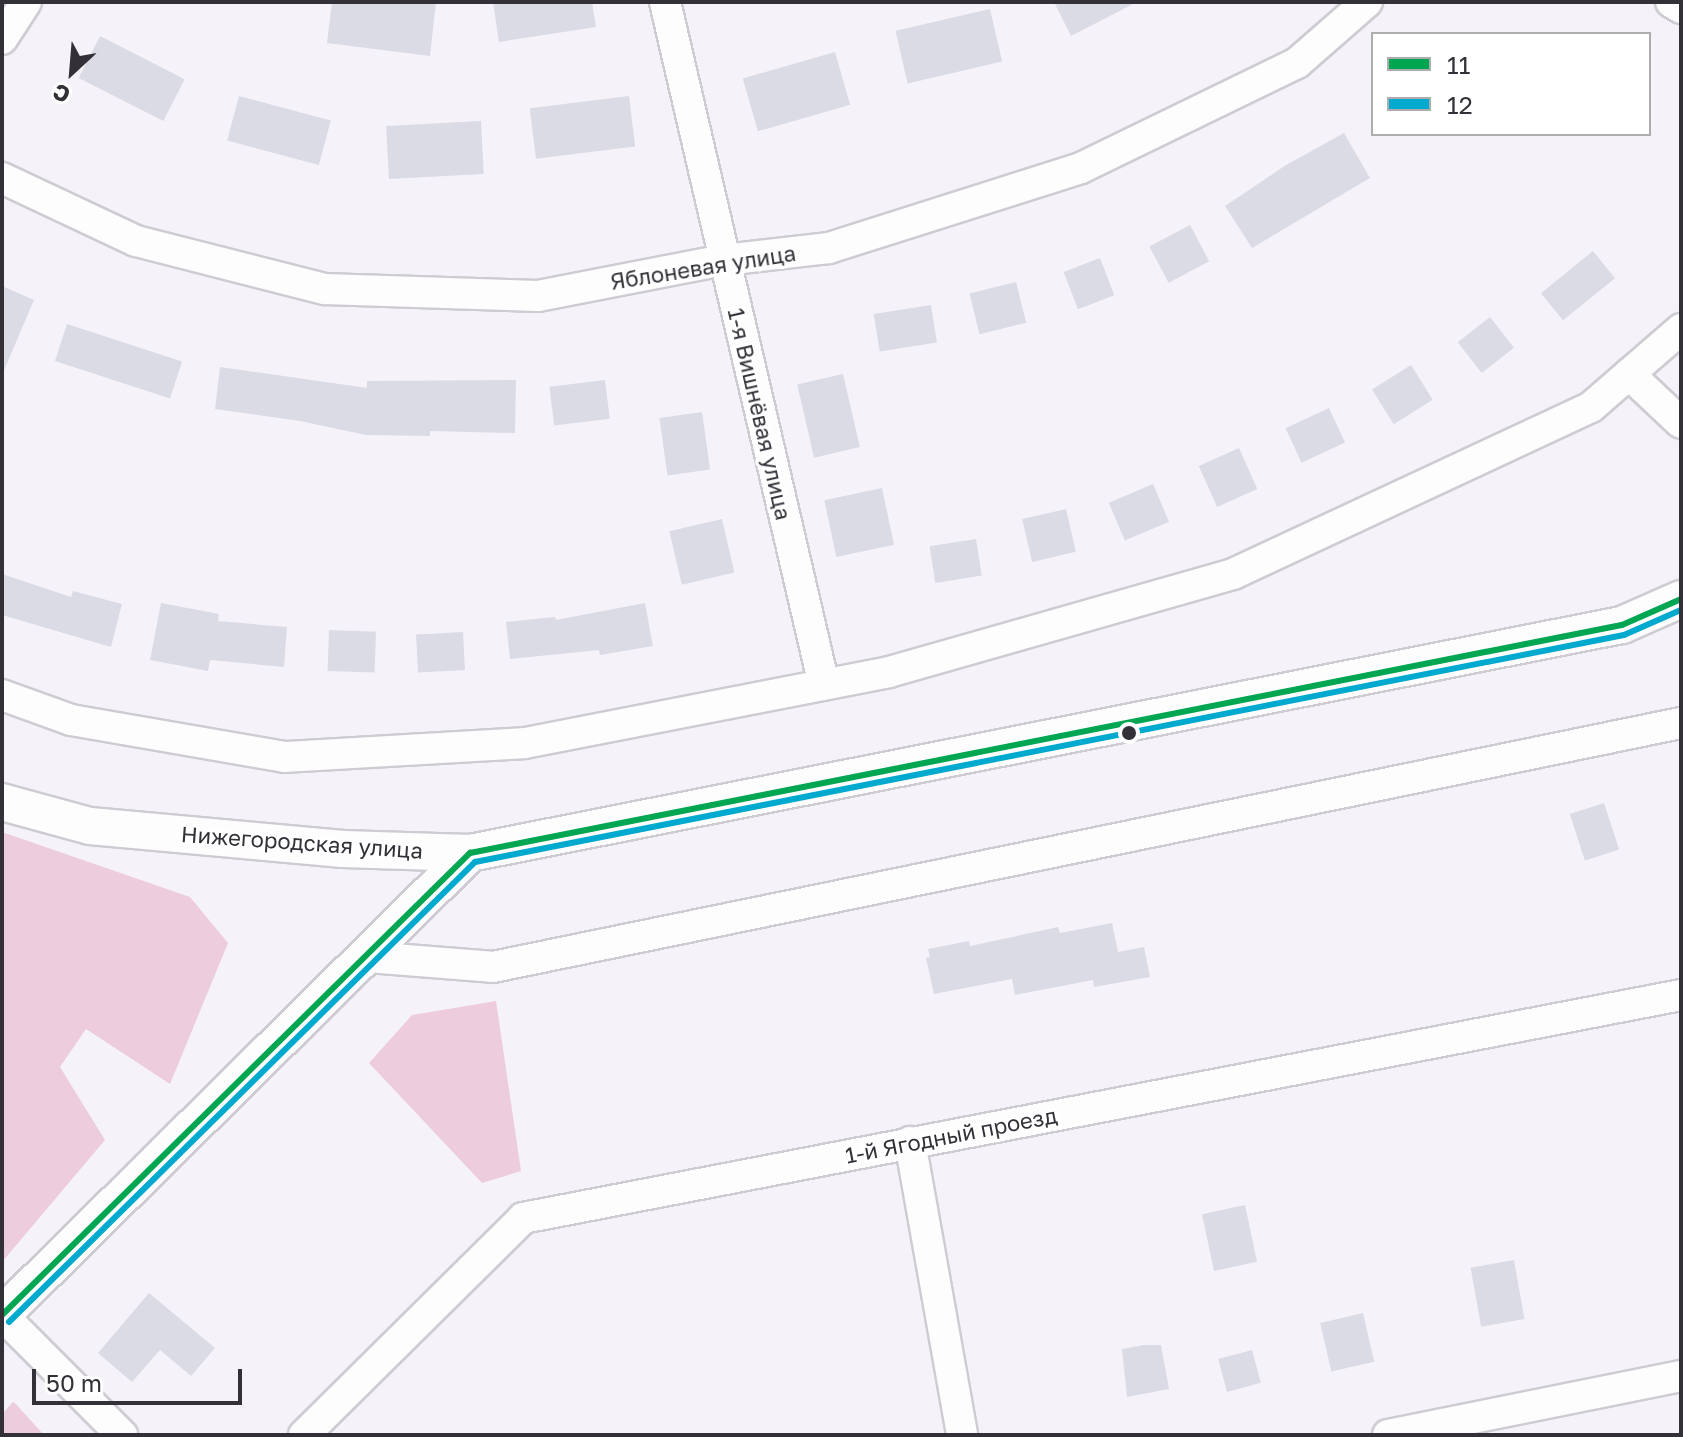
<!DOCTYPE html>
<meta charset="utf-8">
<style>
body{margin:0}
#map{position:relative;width:1683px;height:1437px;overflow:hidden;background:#f5f3f9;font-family:"Golos Text",sans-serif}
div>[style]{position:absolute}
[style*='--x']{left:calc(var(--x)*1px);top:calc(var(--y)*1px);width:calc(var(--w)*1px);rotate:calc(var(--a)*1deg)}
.green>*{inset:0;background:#edccde}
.building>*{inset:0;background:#dbdbe6;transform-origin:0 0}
.roads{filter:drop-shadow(2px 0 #ceccd2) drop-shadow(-2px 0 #ceccd2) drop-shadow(0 2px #ceccd2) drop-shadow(0 -2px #ceccd2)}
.minor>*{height:30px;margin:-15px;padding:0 15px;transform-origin:15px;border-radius:15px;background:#fefdfe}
.tertiary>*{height:36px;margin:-18px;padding:0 18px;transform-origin:18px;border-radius:18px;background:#fefdfe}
.bus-1>*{height:6px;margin:-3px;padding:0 3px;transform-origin:3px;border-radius:3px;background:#00a651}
.bus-2>*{height:6px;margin:-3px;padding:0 3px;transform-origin:3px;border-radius:3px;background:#00a9ce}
.dots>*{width:22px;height:22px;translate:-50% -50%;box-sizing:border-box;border:4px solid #fff;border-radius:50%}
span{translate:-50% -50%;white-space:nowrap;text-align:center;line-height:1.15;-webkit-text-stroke:6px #fff;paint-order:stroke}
.street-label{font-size:22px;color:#333038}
.frame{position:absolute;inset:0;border:4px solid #333038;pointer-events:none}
.legend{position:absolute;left:1371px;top:32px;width:280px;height:104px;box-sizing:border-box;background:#fff;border:2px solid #adacaf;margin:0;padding:10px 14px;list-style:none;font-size:24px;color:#333038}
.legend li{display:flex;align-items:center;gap:16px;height:40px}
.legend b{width:40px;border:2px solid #adacaf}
.north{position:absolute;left:32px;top:32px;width:80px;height:80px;-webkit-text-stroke:6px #fff;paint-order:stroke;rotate:206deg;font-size:22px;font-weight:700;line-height:32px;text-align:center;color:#333038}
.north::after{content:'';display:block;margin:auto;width:28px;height:36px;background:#333038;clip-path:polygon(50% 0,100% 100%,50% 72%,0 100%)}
.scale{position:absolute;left:32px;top:1369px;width:210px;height:36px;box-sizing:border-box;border:4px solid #333038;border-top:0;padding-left:10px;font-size:24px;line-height:28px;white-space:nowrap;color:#333038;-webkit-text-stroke:6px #fff;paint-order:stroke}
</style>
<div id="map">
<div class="green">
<i style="clip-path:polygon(2px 832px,190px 897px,228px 943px,170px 1084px,86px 1029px,60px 1067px,105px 1140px,2px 1262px)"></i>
<i style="clip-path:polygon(496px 1001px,521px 1171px,482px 1183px,369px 1063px,412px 1015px)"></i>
<i style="clip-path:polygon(13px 1402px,14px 1402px,44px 1435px,2px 1435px,2px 1414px)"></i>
</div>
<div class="building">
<i style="clip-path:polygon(332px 2px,436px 2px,430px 56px,327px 43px)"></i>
<i style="clip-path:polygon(493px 2px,592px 2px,596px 27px,499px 42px)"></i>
<i style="clip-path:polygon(1054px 2px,1137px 2px,1071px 36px)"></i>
<i style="left:990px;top:9px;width:54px;height:97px;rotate:77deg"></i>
<i style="left:100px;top:36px;width:95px;height:47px;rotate:27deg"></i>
<i style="left:835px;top:52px;width:55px;height:96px;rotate:74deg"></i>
<i style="left:239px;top:96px;width:95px;height:46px;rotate:15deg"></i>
<i style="left:629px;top:96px;width:51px;height:100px;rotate:83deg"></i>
<i style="left:481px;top:121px;width:53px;height:95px;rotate:87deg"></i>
<i style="clip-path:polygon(1344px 133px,1370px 178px,1252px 248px,1225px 206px,1286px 165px)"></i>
<i style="left:1190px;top:225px;width:41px;height:46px;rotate:62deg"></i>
<i style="left:1593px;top:251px;width:35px;height:67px;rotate:51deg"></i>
<i style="left:1100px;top:258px;width:40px;height:39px;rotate:69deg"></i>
<i style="left:1016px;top:282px;width:42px;height:48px;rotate:76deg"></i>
<i style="clip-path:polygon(2px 286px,34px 300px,2px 375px)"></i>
<i style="left:931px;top:305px;width:38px;height:58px;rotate:81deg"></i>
<i style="left:1490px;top:317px;width:39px;height:41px;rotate:52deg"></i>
<i style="left:67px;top:324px;width:121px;height:39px;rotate:18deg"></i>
<i style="left:1411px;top:365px;width:41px;height:46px;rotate:58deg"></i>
<i style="clip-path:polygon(220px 367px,367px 388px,367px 381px,516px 380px,515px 433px,430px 431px,430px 436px,366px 435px,300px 421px,215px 409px)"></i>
<i style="left:843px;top:374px;width:75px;height:47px;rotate:77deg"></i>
<i style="left:605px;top:380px;width:39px;height:56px;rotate:83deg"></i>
<i style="left:1329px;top:408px;width:38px;height:48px;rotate:65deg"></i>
<i style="left:702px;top:412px;width:58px;height:43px;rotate:82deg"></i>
<i style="left:1239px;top:448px;width:45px;height:44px;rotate:66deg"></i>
<i style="left:1153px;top:484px;width:41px;height:48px;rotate:67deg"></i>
<i style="left:882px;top:488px;width:58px;height:59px;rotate:78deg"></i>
<i style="left:1066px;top:509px;width:44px;height:45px;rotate:77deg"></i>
<i style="left:722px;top:519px;width:55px;height:54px;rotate:77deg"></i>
<i style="left:976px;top:539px;width:37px;height:47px;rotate:81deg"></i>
<i style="clip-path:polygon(2px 574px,71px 597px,73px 591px,122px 604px,111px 647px,2px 615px)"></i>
<i style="clip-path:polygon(161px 603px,219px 614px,218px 621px,287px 627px,284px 667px,210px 660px,208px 671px,150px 660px)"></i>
<i style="clip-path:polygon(645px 603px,653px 646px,600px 655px,599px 650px,510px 659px,506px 622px,555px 617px,556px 620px)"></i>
<i style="left:329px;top:630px;width:47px;height:41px;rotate:2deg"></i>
<i style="left:463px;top:632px;width:38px;height:47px;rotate:87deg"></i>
<i style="left:1604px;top:803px;width:49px;height:36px;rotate:72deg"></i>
<i style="clip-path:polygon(1112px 923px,1118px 952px,1144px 947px,1150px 977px,1094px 987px,1093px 980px,1015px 995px,1012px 979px,934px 994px,926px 958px,930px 957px,928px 949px,969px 941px,970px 946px,1058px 927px,1060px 933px)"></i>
<i style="left:1245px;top:1205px;width:58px;height:44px;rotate:78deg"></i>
<i style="left:1514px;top:1260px;width:60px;height:44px;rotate:80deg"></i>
<i style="clip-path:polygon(149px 1293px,215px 1348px,191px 1376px,160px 1350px,132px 1382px,98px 1353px)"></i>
<i style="left:1363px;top:1313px;width:50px;height:44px;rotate:77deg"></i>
<i style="clip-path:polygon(1144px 1345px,1161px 1345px,1169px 1389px,1127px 1397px,1122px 1349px)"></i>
<i style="left:1252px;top:1350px;width:34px;height:35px;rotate:75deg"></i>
</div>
<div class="roads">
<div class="minor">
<i style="--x:665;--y:2;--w:701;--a:76.9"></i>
<i style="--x:1671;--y:2;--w:12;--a:31"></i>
<i style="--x:2;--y:39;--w:44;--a:-57"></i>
<i style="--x:2;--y:178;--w:148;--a:25.2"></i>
<i style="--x:136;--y:241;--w:195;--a:14.3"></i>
<i style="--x:325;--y:289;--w:213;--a:1.9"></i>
<i style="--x:538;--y:296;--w:189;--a:-11"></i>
<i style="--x:724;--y:260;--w:106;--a:-6.5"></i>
<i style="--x:829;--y:248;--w:264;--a:-17.6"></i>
<i style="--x:1081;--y:168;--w:240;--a:-25.9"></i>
<i style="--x:1297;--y:63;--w:93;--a:-41.1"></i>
<i style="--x:1629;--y:374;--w:71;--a:43.3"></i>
<i style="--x:2;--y:695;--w:73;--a:19.9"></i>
<i style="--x:71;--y:720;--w:217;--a:9.8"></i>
<i style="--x:285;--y:757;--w:240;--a:-3.3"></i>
<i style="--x:525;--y:743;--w:371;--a:-11"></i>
<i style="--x:889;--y:672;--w:358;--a:-15.9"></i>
<i style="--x:1233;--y:574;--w:395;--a:-25"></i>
<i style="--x:1591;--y:407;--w:119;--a:-40.9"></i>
<i style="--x:367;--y:957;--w:126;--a:4.5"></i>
<i style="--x:493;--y:967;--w:1213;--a:-11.61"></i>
<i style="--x:910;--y:1142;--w:298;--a:79.9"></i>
<i style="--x:2;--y:1315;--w:170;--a:45"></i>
<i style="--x:304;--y:1435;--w:308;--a:-44.7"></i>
<i style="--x:523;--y:1218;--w:1179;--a:-10.9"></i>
<i style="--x:1388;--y:1435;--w:299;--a:-11.4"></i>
</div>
<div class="tertiary">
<i style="--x:2;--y:802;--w:91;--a:15.3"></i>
<i style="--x:90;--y:826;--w:254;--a:5.2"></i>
<i style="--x:343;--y:849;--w:127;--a:1.8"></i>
<i style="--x:470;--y:853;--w:1174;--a:-11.2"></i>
<i style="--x:1622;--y:625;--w:64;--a:-23.8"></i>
<i style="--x:2;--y:1315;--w:658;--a:-44.63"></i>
</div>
</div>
<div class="bus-1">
<i style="--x:2;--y:1315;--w:658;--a:-44.63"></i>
<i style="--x:470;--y:853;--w:1174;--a:-11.2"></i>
<i style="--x:1622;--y:625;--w:64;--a:-23.8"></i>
</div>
<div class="bus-2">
<i style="--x:9;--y:1322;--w:655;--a:-44.63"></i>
<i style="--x:475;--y:862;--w:1171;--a:-11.18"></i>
<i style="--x:1624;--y:635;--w:62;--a:-23.7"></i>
</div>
<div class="dots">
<i style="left:1129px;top:733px;background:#333038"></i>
</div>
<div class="street-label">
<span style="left:703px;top:267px;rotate:-9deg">Яблоневая улица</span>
<span style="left:760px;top:414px;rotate:77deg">1-я Вишнёвая улица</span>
<span style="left:302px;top:842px;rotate:4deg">Нижегородская улица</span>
<span style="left:951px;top:1135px;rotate:-11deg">1-й Ягодный проезд</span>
</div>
<div class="frame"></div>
<ul class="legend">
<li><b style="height:10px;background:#00a651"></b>11</li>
<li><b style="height:10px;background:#00a9ce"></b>12</li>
</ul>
<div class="north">С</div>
<div class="scale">50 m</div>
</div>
